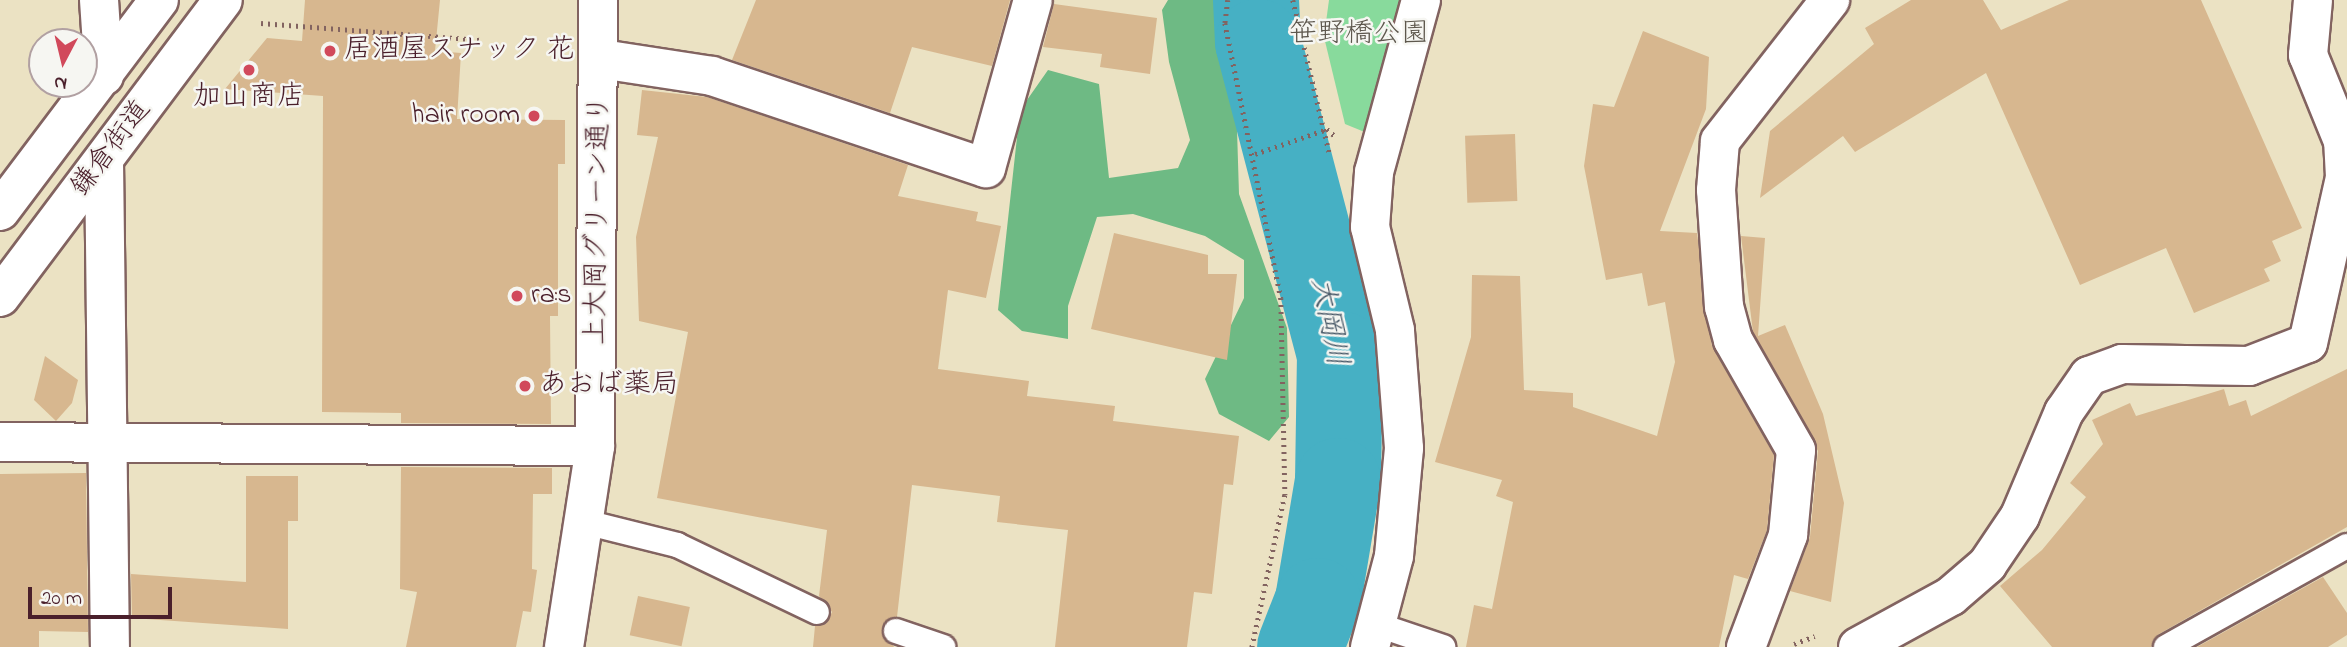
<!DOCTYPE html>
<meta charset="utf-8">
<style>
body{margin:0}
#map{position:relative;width:2347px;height:647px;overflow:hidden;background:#ebe2c3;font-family:"Indie Flower","Klee One",sans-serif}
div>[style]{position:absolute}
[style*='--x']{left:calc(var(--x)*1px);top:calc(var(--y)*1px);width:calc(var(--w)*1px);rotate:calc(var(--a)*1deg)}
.green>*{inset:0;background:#88da9c}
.forest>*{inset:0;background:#6eba84}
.river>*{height:86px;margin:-43px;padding:0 43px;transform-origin:43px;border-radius:43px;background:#46b0c4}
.building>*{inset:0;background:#d7b78f;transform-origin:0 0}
.path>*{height:4.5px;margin-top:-2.25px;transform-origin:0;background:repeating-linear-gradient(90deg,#826360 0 2px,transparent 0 7px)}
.roads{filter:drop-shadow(2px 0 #826360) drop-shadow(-2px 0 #826360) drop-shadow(0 2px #826360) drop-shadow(0 -2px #826360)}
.service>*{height:24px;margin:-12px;padding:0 12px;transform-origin:12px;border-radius:12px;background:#fff}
.minor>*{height:38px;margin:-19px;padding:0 19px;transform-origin:19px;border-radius:19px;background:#fff}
.primary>*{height:38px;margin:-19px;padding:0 19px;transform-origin:19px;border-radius:19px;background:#fff}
.dots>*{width:19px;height:19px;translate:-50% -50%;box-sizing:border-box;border:4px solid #f6f6f2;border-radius:50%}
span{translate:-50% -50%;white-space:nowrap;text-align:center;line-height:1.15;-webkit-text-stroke:5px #f6f6f2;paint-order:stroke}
.park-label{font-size:28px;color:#5d574d}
.poi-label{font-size:28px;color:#4a1f2b}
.left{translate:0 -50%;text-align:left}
.right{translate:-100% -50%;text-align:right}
.street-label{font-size:28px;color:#4a1f2b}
.water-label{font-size:30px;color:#485968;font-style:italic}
.north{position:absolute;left:28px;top:28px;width:70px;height:70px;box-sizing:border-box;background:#f6f6f2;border:2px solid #b1a0a2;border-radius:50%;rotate:187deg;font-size:19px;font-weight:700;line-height:28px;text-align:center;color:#4a1f2b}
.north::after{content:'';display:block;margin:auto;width:24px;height:32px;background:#d1495b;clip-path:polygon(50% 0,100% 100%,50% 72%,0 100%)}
.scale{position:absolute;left:28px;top:587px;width:144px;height:32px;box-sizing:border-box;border:4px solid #4a1f2b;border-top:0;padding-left:9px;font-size:21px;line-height:24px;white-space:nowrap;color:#4a1f2b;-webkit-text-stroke:5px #f6f6f2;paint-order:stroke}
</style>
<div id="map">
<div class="green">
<i style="clip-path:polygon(1329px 0,1407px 0,1367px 133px,1345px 124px,1324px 37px)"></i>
</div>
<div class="forest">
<i style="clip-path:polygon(1168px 0,1233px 0,1239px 194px,1287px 328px,1289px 417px,1269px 441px,1219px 414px,1205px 379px,1244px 298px,1244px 260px,1205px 236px,1133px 214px,1097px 217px,1068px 306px,1068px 339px,1022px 331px,998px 310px,1020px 110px,1048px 70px,1099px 84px,1109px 178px,1178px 168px,1190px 140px,1169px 62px,1162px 10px)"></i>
</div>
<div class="river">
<i style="--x:1256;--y:0;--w:42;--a:87.3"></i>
<i style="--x:1258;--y:42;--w:323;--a:75.3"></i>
<i style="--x:1340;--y:354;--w:127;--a:90.9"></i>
<i style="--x:1338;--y:481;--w:122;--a:99.5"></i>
<i style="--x:1318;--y:601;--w:49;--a:111.4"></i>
</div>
<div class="building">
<i style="clip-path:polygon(305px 0,440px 0,435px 51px,461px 53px,457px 119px,565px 120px,565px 164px,558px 164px,558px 316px,550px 316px,551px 424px,401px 423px,401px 413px,322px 412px,323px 96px,225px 89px,267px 38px,302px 41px)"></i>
<i style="clip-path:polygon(756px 0,1010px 0,992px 66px,912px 47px,890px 113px,732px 60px)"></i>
<i style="clip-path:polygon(1911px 0,1983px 0,2001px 30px,2069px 0,2201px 0,2302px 228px,2272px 241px,2281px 261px,2264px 269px,2270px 281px,2194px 313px,2166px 248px,2080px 285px,1986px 73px,1855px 152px,1843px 136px,1760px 198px,1770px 131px,1874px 44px,1865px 28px)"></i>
<i style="clip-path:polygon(1054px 4px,1157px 18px,1150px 74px,1100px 67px,1102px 54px,1043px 47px)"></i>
<i style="clip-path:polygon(1643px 31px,1709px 57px,1706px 109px,1660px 231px,1697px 233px,1712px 346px,1774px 455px,1767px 530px,1748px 579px,1734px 575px,1719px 647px,1466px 647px,1474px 605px,1492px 609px,1513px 502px,1496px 496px,1502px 480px,1435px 462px,1471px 337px,1472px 275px,1520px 276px,1524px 390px,1573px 393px,1573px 407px,1657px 436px,1675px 362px,1665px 302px,1648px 306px,1642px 273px,1606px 280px,1584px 166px,1593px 104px,1614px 107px)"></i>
<i style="clip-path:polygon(642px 90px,707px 97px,908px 165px,898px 196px,978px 212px,976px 221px,1001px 226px,986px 298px,948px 290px,938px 369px,1029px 381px,1027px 396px,1115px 406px,1113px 421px,1239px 436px,1233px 485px,1224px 484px,1212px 594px,1194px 592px,1187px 647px,1055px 647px,1068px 530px,997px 522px,1000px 496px,912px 485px,897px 617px,882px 627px,894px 647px,813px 647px,815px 626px,826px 624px,832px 612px,819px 596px,827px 530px,657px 498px,688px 332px,639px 321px,636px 237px,658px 137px,637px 135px)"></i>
<i style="left:1515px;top:134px;width:67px;height:50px;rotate:88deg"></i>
<i style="clip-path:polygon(1114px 233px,1208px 255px,1208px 274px,1237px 274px,1227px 360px,1091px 329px)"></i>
<i style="clip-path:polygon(1741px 236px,1765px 238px,1758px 336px,1785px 325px,1823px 414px,1844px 503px,1831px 602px,1790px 591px,1810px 537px,1818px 451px,1753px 332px)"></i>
<i style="clip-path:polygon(45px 356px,78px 380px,72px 403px,56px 421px,34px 400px)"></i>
<i style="clip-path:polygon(2347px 369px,2347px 527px,2159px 634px,2151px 647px,2052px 647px,2000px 586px,2042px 550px,2086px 497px,2070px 483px,2103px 444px,2092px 420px,2130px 403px,2136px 416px,2224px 389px,2229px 406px,2246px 400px,2251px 416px)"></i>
<i style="clip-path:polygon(401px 467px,552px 468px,552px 494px,533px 494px,532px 569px,537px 570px,531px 612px,523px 611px,516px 647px,406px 647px,417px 592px,400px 589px)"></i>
<i style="clip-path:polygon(86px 473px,88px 632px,39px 631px,39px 647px,0 647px,0 474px)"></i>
<i style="clip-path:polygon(246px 476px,298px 476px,298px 521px,288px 521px,288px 629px,132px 618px,131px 574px,246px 582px)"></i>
<i style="clip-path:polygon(2323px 577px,2347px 613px,2347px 635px,2328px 647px,2197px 647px)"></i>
<i style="left:638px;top:596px;width:53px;height:40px;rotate:12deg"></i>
</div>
<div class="path">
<i style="--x:1228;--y:0;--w:23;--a:97"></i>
<i style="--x:1225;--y:23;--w:281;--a:78.5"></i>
<i style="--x:1281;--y:298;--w:197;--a:88.8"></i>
<i style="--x:1285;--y:495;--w:156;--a:102.2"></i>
<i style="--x:1293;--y:0;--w:159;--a:76.6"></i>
<i style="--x:261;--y:23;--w:220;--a:4.4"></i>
<i style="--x:1255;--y:154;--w:76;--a:-19.1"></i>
<i style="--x:1327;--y:129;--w:13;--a:42"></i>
<i style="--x:1794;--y:644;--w:22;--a:-21"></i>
</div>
<div class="roads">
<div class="service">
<i style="--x:585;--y:522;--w:95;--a:14"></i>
<i style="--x:677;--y:545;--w:155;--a:25.6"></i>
<i style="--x:1378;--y:625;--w:69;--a:18.7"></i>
<i style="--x:896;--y:631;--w:50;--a:18.8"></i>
<i style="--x:2166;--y:647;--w:207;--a:-29.2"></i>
</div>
<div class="minor">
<i style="--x:99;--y:0;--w:76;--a:86.2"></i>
<i style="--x:601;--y:59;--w:112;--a:8.7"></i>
<i style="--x:712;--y:76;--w:289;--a:18.6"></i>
<i style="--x:986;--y:168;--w:174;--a:-74.4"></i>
<i style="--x:104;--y:161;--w:486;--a:89.3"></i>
<i style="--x:0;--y:442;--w:595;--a:0.39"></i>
<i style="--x:564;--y:647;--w:203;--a:-81.2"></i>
<i style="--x:595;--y:446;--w:446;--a:-89.6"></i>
<i style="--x:1370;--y:647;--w:94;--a:-75.2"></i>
<i style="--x:1394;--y:556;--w:108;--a:-84.7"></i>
<i style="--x:1404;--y:448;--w:118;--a:-94.4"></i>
<i style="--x:1395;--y:330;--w:106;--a:-103.6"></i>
<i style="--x:1370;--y:227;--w:55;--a:-85.8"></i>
<i style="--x:1374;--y:172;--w:178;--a:-74.7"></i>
<i style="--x:1746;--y:647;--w:120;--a:-69.4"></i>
<i style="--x:1788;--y:535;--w:85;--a:-84.6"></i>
<i style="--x:1796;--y:450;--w:127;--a:-119.8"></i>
<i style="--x:1733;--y:340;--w:34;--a:-105"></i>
<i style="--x:1724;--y:307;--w:117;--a:-93.9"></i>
<i style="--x:1716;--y:190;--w:49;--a:-85.3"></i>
<i style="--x:1720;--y:141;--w:179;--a:-52"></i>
<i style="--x:1858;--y:647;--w:106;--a:-28.7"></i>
<i style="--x:1951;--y:596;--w:48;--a:-40.7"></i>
<i style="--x:1987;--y:565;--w:59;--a:-56"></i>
<i style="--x:2020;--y:516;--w:113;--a:-67.1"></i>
<i style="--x:2064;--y:412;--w:44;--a:-55.2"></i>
<i style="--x:2089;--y:376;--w:35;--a:-20"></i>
<i style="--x:2122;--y:364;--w:127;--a:0.9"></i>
<i style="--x:2249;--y:366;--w:63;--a:-21.3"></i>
<i style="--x:2308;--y:343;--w:170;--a:-77.4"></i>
<i style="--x:2345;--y:177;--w:36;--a:-93"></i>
<i style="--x:2343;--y:141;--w:93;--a:-112.1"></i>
<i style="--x:2308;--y:55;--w:55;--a:-84.8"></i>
</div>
<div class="primary">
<i style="--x:0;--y:211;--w:264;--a:-53"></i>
<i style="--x:0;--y:297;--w:371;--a:-53.1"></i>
</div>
</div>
<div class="dots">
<i style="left:330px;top:51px;background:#d1495b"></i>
<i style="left:249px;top:70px;background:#d1495b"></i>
<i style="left:534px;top:116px;background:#d1495b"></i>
<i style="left:517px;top:296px;background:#d1495b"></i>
<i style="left:525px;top:386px;background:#d1495b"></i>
</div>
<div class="park-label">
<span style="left:1359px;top:35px">笹野橋公園</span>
</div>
<div class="poi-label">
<span class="left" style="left:344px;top:51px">居酒屋スナック 花</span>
<span style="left:249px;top:98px">加山商店</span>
<span class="right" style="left:520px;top:116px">hair room</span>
<span class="left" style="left:531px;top:296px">ra:s</span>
<span class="left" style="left:539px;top:386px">あおば薬局</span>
</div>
<div class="street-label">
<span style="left:112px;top:149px;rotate:-53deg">鎌倉街道</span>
<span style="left:599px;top:220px;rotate:-89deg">上大岡グリーン通り</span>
</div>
<div class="water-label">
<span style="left:1328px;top:322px;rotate:79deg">大岡川</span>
</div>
<div class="north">N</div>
<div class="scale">20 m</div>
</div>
